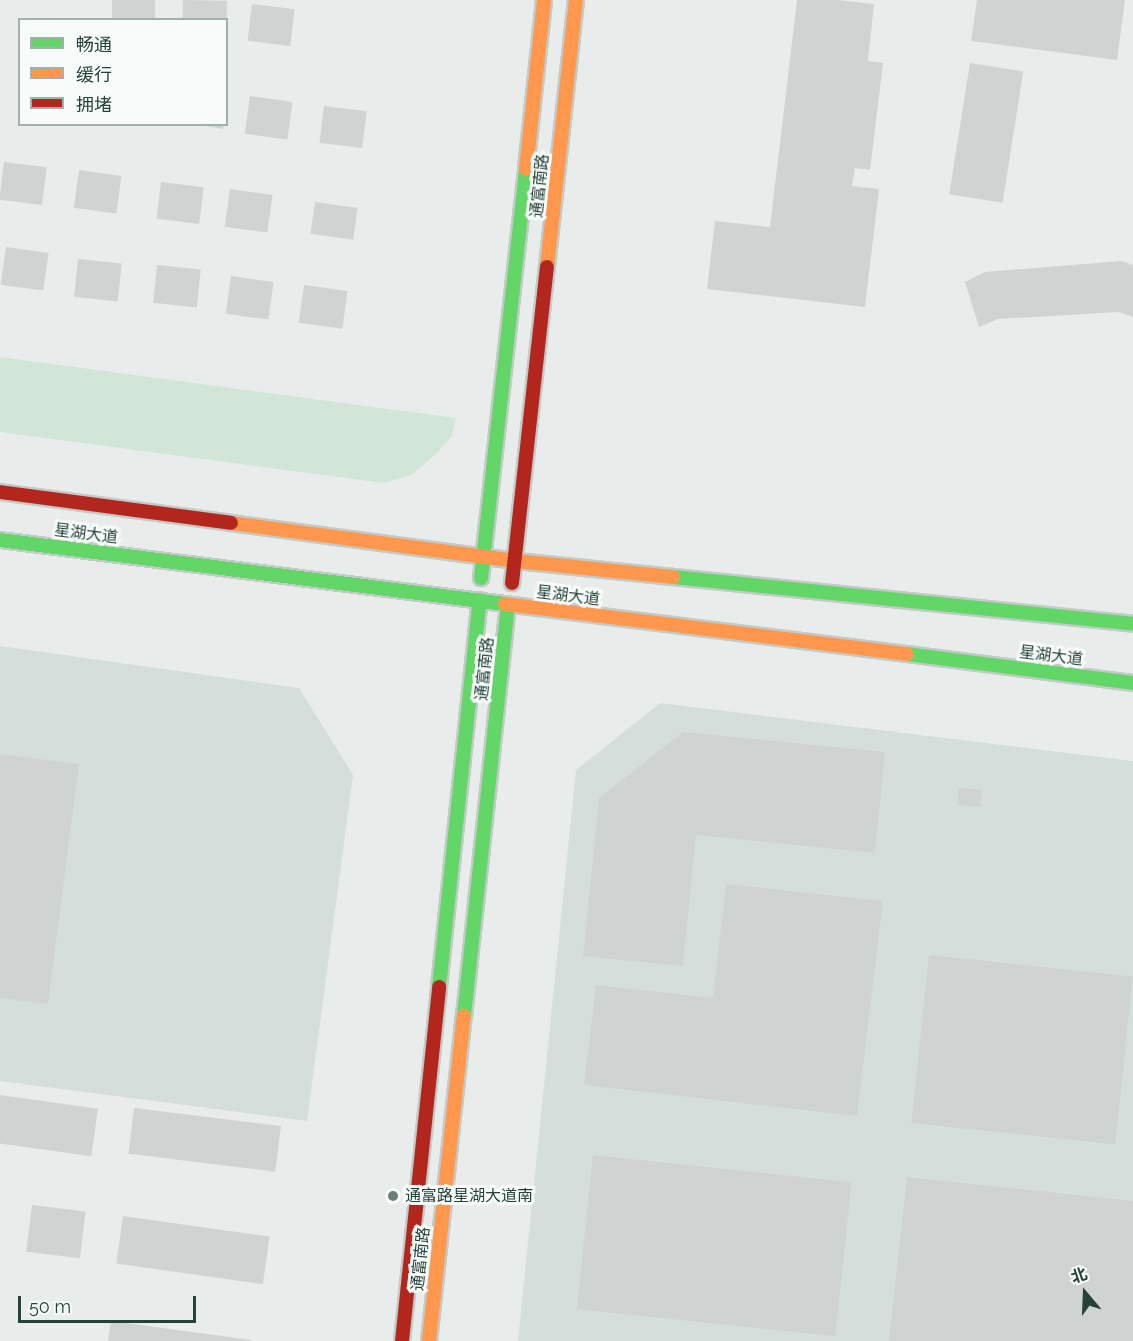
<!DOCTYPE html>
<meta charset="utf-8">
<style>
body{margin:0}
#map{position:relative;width:1133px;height:1341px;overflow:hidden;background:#e8edeb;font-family:Raleway,"Noto Sans SC",sans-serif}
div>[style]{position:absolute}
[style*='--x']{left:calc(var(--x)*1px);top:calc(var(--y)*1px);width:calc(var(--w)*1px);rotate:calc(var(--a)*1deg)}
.built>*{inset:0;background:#d6dedb}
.green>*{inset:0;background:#d1e6d8}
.building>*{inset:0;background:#cfd4d2;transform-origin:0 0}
.roads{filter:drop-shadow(2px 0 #c3cbc8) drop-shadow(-2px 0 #c3cbc8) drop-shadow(0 2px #c3cbc8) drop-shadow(0 -2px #c3cbc8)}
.fast>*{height:14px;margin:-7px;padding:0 7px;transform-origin:7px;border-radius:7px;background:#63d668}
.slow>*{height:14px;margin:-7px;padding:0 7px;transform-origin:7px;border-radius:7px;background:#ff974d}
.jam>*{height:14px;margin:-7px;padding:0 7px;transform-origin:7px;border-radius:7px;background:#b3261e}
.dots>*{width:16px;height:16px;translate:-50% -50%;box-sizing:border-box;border:3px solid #f7fbf9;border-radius:50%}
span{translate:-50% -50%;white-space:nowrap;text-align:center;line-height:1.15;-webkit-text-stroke:6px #f7fbf9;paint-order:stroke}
.street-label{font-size:16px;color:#24423a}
.poi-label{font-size:16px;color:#24423a}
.left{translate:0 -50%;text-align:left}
.legend{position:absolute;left:18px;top:18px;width:210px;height:108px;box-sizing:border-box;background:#f7fbf9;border:2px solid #a3b1ad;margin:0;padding:8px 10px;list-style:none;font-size:18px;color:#24423a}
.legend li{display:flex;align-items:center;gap:12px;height:30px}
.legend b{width:30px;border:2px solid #a3b1ad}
.north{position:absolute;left:1055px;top:1263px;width:60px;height:60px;-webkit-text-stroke:4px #f7fbf9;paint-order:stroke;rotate:341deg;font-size:16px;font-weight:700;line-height:24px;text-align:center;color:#24423a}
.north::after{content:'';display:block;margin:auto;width:21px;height:27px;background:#24423a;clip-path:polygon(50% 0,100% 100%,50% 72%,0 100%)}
.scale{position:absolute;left:18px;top:1296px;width:178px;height:27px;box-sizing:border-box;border:3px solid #24423a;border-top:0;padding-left:8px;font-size:18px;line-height:21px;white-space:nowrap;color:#24423a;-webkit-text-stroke:4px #f7fbf9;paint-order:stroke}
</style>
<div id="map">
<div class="built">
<i style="clip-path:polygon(0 646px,299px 688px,353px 775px,307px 1121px,0 1081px)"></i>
<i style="clip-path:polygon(660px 703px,1133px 761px,1133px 1341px,518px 1341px,576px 770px)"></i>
</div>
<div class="green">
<i style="clip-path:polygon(0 357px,456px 418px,452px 436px,436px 454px,411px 475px,384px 483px,0 432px)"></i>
</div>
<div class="building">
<i style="left:112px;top:0;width:43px;height:20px"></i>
<i style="left:183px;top:0;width:44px;height:20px;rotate:1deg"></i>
<i style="clip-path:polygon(797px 0,837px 0,874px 4px,868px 61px,883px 63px,870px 170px,855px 168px,852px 186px,879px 189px,865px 307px,707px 289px,715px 221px,770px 227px)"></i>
<i style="clip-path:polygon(977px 0,1125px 0,1117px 60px,971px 41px)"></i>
<i style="left:252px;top:4px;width:43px;height:37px;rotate:7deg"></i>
<i style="left:970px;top:63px;width:54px;height:133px;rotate:9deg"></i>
<i style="left:250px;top:96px;width:43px;height:38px;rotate:8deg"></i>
<i style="left:324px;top:106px;width:43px;height:37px;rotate:7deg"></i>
<i style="clip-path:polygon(194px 124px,224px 124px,223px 129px)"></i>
<i style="left:4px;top:162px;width:43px;height:38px;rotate:7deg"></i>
<i style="left:79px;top:170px;width:43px;height:38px;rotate:8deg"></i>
<i style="left:161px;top:182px;width:43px;height:37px;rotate:7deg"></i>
<i style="left:230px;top:189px;width:43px;height:38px;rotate:8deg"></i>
<i style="left:315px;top:202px;width:43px;height:32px;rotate:8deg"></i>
<i style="left:6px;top:247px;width:43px;height:38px;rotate:8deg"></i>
<i style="left:78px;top:259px;width:44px;height:38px;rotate:6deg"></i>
<i style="clip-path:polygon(1122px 261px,1133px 265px,1133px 317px,1119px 312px,998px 319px,979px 327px,965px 282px,985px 272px)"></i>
<i style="left:157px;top:265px;width:44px;height:38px;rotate:6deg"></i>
<i style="left:231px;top:276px;width:43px;height:38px;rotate:8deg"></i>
<i style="left:304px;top:285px;width:44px;height:38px;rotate:8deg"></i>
<i style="clip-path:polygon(683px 732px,885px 752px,875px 853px,696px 835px,683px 966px,583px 956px,599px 798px)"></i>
<i style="clip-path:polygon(0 754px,79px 764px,48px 1004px,0 998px)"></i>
<i style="left:959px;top:788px;width:23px;height:17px;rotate:5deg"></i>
<i style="clip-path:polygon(726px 884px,883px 901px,857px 1116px,584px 1085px,596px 985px,713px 998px)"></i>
<i style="left:929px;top:955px;width:205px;height:169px;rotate:6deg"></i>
<i style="left:0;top:1095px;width:99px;height:48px;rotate:8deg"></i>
<i style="left:134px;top:1108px;width:148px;height:46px;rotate:7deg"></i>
<i style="left:593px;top:1155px;width:260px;height:155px;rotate:6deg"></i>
<i style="clip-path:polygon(907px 1177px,1133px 1201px,1133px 1341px,889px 1341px)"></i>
<i style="left:32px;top:1205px;width:54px;height:47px;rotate:7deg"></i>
<i style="left:123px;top:1216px;width:148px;height:48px;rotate:8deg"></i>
<i style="clip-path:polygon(111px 1321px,251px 1340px,251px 1341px,108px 1341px)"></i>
</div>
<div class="roads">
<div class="fast">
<i style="--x:0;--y:540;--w:509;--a:7.22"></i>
<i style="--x:673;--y:577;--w:462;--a:5.8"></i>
<i style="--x:481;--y:578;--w:411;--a:-83.7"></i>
<i style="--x:907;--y:654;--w:228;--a:7.3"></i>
<i style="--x:439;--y:987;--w:389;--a:-84"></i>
<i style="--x:464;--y:1016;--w:412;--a:-83.9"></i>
</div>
<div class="slow">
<i style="--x:526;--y:169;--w:170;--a:-83.9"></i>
<i style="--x:547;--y:267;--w:269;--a:-83.8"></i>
<i style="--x:231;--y:523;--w:288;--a:7.6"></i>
<i style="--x:516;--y:561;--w:158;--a:5.8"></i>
<i style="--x:505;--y:604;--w:405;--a:7.1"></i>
<i style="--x:429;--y:1341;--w:327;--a:-83.9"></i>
</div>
<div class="jam">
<i style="--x:0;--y:492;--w:233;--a:7.6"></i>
<i style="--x:512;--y:583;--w:318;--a:-83.7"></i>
<i style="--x:402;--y:1341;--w:356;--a:-84"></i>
</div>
</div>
<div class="dots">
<i style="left:393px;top:1196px;background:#697e78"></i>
</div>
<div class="street-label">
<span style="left:540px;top:186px;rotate:-84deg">通富南路</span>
<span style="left:86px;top:534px;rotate:7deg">星湖大道</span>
<span style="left:568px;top:596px;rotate:7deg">星湖大道</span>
<span style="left:1051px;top:656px;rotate:7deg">星湖大道</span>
<span style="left:485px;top:669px;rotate:-84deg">通富南路</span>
<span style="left:421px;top:1259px;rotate:-84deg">通富南路</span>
</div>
<div class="poi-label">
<span class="left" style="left:405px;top:1196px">通富路星湖大道南</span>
</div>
<ul class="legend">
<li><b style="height:8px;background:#63d668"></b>畅通</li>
<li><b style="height:8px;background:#ff974d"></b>缓行</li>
<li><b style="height:8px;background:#b3261e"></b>拥堵</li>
</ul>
<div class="north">北</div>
<div class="scale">50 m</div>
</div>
